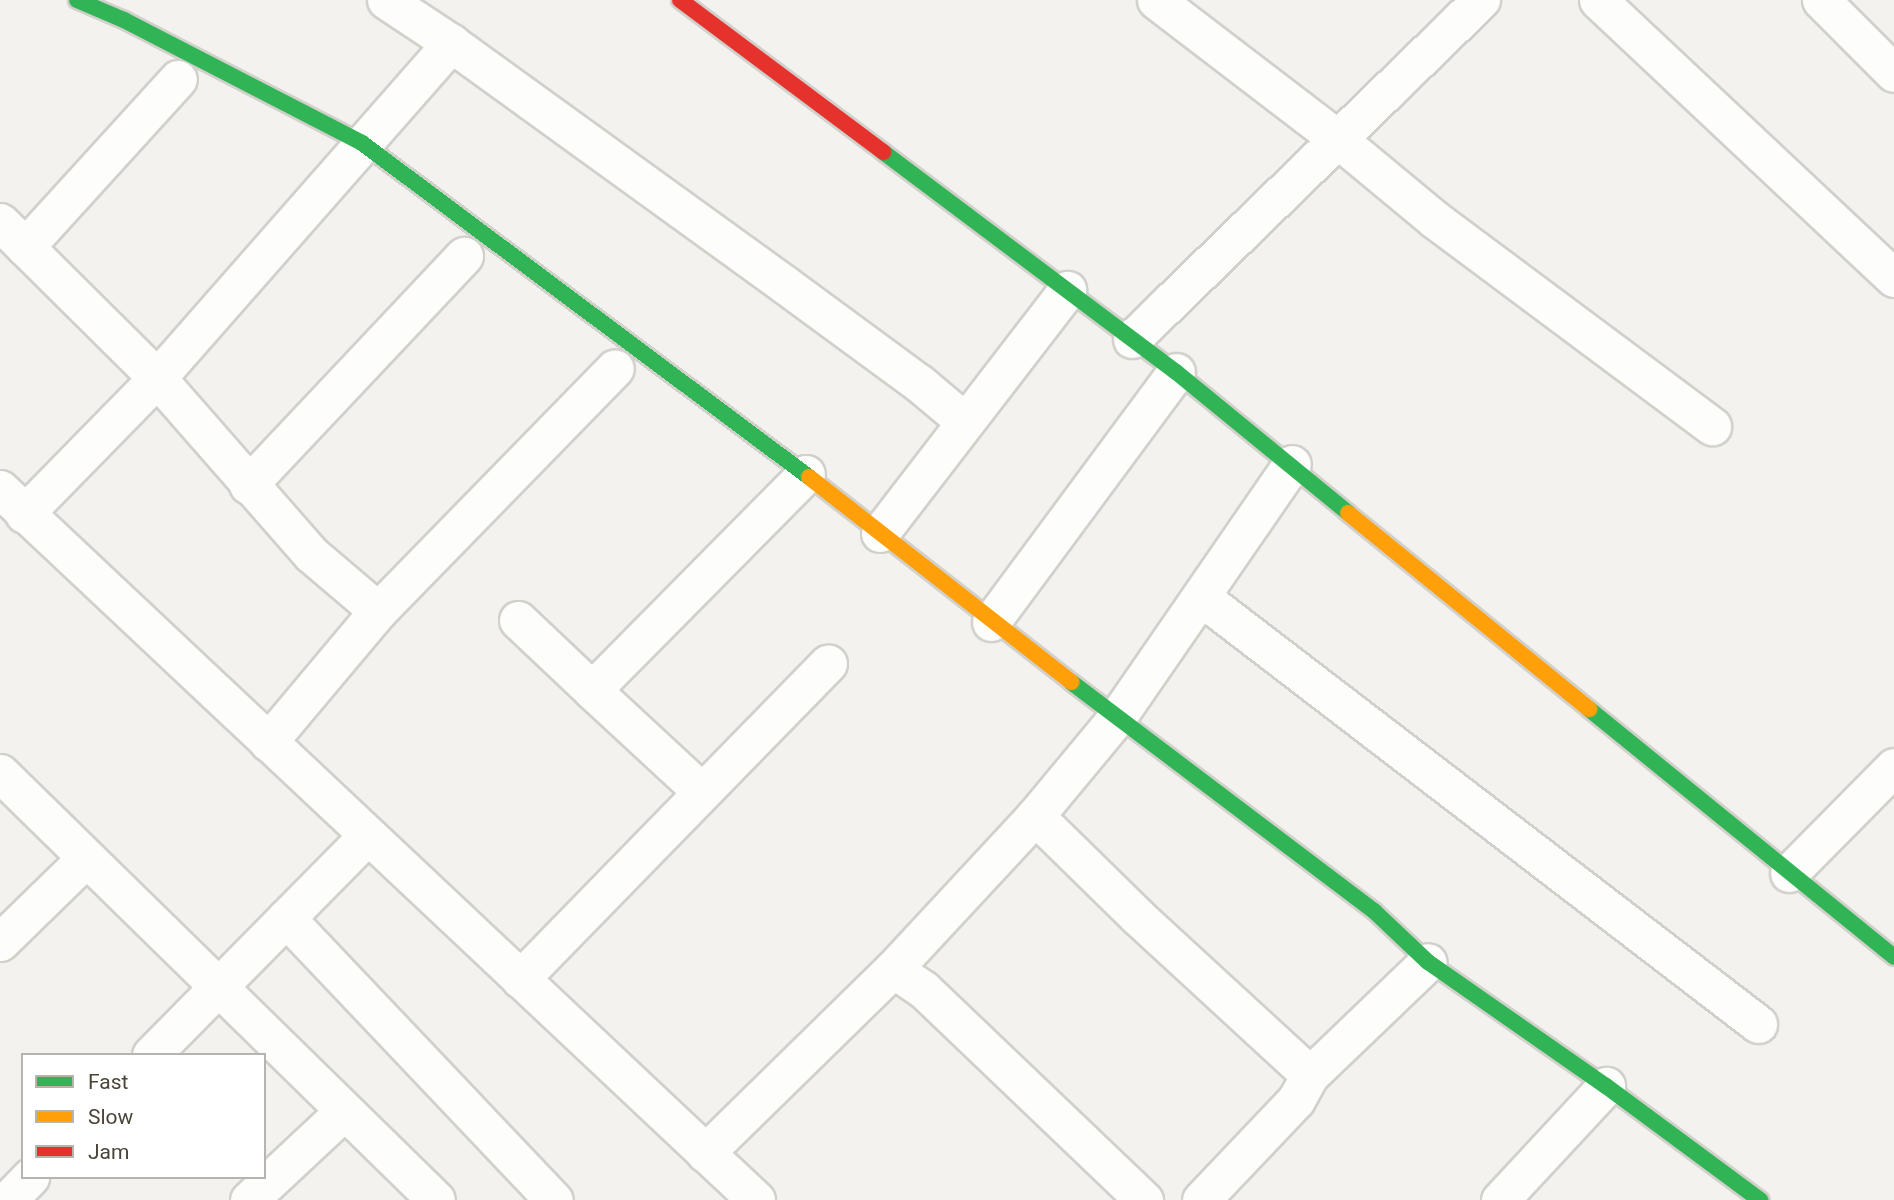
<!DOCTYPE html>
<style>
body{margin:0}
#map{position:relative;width:1894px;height:1200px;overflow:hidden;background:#f4f2ee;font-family:Roboto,sans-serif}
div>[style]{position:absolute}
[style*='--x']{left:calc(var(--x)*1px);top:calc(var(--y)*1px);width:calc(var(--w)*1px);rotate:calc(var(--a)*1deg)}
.roads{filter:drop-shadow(2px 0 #d2d0cb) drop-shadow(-2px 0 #d2d0cb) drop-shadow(0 2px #d2d0cb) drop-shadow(0 -2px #d2d0cb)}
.street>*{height:37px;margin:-18.5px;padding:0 18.5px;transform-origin:18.5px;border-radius:18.5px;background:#fdfdfc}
.fast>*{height:16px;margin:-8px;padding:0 8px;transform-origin:8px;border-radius:8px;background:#30b455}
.slow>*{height:16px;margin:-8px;padding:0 8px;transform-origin:8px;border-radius:8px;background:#ff9f0a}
.jam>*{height:16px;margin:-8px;padding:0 8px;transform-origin:8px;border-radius:8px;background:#e5322d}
span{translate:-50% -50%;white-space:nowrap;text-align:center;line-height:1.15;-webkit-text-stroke:5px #fff;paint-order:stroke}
.legend{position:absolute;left:21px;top:1053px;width:245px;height:126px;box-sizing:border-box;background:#fff;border:2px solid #b7b4b0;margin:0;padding:9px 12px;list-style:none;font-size:21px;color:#4b4439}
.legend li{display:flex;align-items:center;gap:14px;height:35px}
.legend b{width:35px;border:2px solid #b7b4b0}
</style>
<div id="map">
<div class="roads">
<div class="street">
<i style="--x:386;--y:0;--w:78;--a:33.5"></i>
<i style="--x:451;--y:43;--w:411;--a:35.9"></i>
<i style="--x:784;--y:284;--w:167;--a:36.3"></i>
<i style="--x:919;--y:383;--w:57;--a:40.1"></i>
<i style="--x:1156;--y:0;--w:230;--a:37.4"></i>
<i style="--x:1339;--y:140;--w:124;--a:39.7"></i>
<i style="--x:1434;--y:219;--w:347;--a:36.7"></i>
<i style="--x:1598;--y:0;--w:406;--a:43.2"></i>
<i style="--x:1821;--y:0;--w:103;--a:45"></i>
<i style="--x:0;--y:222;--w:221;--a:44.8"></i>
<i style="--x:157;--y:378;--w:234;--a:48.8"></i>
<i style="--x:311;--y:554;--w:88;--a:40.4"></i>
<i style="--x:25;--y:247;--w:227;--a:-47.7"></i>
<i style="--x:1132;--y:339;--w:487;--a:-44.2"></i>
<i style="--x:248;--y:485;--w:315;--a:-46.7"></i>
<i style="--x:0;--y:489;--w:1038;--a:43.24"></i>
<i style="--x:24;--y:514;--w:190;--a:-45.6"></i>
<i style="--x:157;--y:378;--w:446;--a:-48.7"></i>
<i style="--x:880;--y:533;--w:307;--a:-52.4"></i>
<i style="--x:1201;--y:597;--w:702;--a:37.47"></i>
<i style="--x:518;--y:620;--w:102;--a:43.4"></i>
<i style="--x:991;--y:622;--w:311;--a:-53.5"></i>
<i style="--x:268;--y:742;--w:171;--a:-50"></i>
<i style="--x:378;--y:611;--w:339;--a:-45.7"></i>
<i style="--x:0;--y:773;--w:610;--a:44.4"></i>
<i style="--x:702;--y:792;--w:150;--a:-137.2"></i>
<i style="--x:592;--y:690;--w:304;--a:-45.3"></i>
<i style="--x:1035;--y:816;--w:143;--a:44.4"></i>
<i style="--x:1137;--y:916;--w:235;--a:42.6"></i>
<i style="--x:1789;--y:873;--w:149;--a:-45.3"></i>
<i style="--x:286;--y:918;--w:389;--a:46.5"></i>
<i style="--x:0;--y:942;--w:120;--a:-44.3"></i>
<i style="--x:893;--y:969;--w:36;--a:34"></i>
<i style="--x:923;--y:989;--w:306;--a:43.7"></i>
<i style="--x:520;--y:979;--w:441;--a:-45.7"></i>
<i style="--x:151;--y:1055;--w:308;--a:-45.4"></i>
<i style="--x:705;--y:1153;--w:263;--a:-44.4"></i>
<i style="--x:893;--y:969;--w:209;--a:-47.1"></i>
<i style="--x:1035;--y:816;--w:130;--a:-50.3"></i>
<i style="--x:1118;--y:716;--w:306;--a:-55.4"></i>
<i style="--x:8;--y:1200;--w:32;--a:-46"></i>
<i style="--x:249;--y:1200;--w:130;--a:-43.1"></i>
<i style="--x:1201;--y:1200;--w:138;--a:-46.5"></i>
<i style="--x:1296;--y:1100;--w:29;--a:-61"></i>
<i style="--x:1310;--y:1075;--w:163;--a:-43.8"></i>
<i style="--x:1500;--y:1200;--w:156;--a:-47.1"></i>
</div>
<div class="fast">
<i style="--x:77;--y:0;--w:51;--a:23.1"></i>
<i style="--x:124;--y:20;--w:268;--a:27.3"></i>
<i style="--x:362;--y:143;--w:558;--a:36.77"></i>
<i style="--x:883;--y:152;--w:366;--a:36.9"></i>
<i style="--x:1176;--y:372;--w:222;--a:39.3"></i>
<i style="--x:1071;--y:682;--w:380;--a:37.1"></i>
<i style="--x:1374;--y:911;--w:74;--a:43.4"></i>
<i style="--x:1428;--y:962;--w:217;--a:34.9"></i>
<i style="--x:1606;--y:1086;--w:192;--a:36.5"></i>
<i style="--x:1589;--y:709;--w:393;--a:39.1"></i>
</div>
<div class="slow">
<i style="--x:809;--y:477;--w:333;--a:38"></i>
<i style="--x:1348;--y:513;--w:311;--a:39.1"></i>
</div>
<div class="jam">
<i style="--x:680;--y:0;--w:254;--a:36.8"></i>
</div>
</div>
<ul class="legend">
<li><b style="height:9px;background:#30b455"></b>Fast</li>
<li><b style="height:9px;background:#ff9f0a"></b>Slow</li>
<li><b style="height:9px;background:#e5322d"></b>Jam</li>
</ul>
</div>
